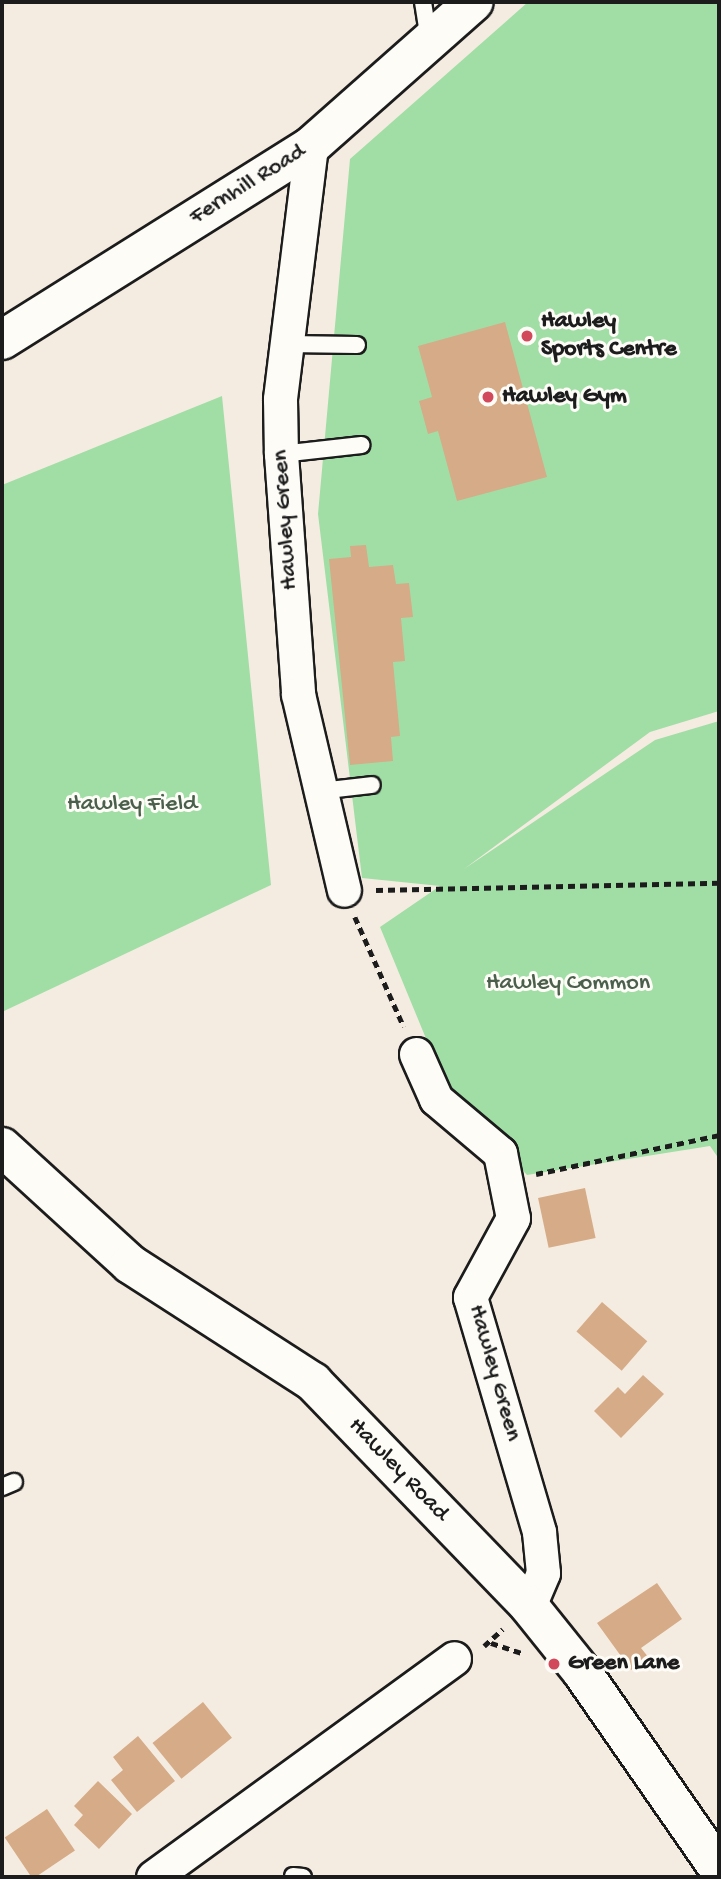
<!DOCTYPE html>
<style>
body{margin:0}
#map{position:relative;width:721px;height:1879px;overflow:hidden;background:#f5ece1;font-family:"Gochi Hand",sans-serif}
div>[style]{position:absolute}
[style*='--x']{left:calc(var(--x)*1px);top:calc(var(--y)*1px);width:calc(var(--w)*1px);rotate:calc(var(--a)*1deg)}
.green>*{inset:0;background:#a1dea6}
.building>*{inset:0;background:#d6ab87;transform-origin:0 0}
.path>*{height:4.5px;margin-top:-2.25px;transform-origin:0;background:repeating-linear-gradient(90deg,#1c1c1c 0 7px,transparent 0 12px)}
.roads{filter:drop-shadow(2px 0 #1c1c1c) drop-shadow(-2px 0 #1c1c1c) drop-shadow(0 2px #1c1c1c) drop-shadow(0 -2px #1c1c1c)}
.service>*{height:16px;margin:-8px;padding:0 8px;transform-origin:8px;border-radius:8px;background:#fdfcf7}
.minor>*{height:33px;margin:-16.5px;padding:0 16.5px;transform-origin:16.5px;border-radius:16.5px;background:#fdfcf7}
.tertiary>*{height:38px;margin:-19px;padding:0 19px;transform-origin:19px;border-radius:19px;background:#fdfcf7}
.secondary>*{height:38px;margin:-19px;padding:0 19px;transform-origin:19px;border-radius:19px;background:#fdfcf7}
.dots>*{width:19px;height:19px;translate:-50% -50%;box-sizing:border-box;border:4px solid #fdfcf7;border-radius:50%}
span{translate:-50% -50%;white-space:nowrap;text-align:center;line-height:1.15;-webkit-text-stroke:6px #fdfcf7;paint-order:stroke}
.street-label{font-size:24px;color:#1c1c1c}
.poi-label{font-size:24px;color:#1c1c1c;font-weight:700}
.left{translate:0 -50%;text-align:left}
.park-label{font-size:24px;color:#4b604c}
.frame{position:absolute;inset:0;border:4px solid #1c1c1c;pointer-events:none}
</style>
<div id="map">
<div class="green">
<i style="clip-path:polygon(528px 2px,719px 2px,719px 711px,650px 732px,464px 869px,655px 740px,719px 721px,719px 1159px,710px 1146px,527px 1175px,446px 1087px,380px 927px,440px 886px,362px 878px,318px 514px,350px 159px)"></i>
<i style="clip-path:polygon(222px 396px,271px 885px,2px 1012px,2px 485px)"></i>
</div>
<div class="building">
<i style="clip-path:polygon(505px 322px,547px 477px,457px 501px,438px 431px,428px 434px,419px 401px,432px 397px,418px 346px)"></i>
<i style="clip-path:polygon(366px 545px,369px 567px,393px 565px,396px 584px,409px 583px,413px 617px,401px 618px,405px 661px,393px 662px,400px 736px,391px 737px,393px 761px,350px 765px,329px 559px,351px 557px,350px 546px)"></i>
<i style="left:585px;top:1188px;width:51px;height:48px;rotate:78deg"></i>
<i style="left:602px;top:1302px;width:60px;height:39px;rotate:41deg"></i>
<i style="clip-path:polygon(643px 1375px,664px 1394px,621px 1438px,594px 1411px,618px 1387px,625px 1394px)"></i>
<i style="clip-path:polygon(657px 1583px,682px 1619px,641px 1648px,649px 1658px,631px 1670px,597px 1623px)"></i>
<i style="left:203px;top:1702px;width:46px;height:65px;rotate:51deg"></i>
<i style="clip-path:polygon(138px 1736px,175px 1781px,137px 1812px,111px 1780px,123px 1770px,113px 1757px)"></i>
<i style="clip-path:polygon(98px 1781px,132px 1814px,99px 1849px,74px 1825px,83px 1815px,74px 1806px)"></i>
<i style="left:47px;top:1809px;width:50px;height:51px;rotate:56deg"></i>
</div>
<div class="path">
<i style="--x:376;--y:890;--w:343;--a:-1.2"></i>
<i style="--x:355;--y:917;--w:120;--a:66"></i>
<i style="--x:536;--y:1174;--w:187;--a:-12"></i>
<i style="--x:491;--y:1643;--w:32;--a:18"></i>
<i style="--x:484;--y:1646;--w:25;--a:-42"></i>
</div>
<div class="roads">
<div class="service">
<i style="--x:423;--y:2;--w:37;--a:81"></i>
<i style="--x:287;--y:344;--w:70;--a:0.8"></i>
<i style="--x:281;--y:454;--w:81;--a:-6.4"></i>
<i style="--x:320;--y:791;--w:52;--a:-6.6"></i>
<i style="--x:2;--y:1487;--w:13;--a:-23"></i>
<i style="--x:293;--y:1876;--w:10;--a:6"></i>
</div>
<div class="minor">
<i style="--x:311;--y:146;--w:255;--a:97"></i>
<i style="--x:280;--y:399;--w:55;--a:89"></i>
<i style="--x:281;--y:454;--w:241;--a:85.9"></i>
<i style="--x:298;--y:694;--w:201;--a:76.8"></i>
<i style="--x:416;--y:1054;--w:49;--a:66"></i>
<i style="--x:436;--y:1099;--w:84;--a:40.2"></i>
<i style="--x:500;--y:1153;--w:66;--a:78.7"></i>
<i style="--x:513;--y:1218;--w:90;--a:118.6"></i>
<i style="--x:470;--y:1297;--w:245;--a:73.6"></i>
<i style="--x:539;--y:1532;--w:41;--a:84.4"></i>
<i style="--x:543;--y:1573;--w:36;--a:113"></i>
<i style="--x:153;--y:1877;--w:372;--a:-36"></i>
</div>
<div class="tertiary">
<i style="--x:2;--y:340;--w:365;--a:-32.1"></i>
<i style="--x:311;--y:146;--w:217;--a:-41.5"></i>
</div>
<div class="secondary">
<i style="--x:2;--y:1147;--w:173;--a:42.4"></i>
<i style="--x:130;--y:1264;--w:218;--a:32.8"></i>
<i style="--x:313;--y:1382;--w:311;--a:46"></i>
<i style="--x:529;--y:1606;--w:85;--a:51.2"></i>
<i style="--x:582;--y:1672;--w:240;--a:55.2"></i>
</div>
</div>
<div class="dots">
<i style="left:527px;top:336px;background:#d1495b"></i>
<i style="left:488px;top:397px;background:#d1495b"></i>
<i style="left:554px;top:1664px;background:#d1495b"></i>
</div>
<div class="street-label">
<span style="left:248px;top:185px;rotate:-32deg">Fernhill Road</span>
<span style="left:286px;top:520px;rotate:-94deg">Hawley Green</span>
<span style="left:494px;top:1373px;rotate:74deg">Hawley Green</span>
<span style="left:398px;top:1470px;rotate:46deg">Hawley Road</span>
</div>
<div class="poi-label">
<span class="left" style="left:541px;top:336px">Hawley<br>Sports Centre</span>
<span class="left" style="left:502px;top:397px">Hawley Gym</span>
<span class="left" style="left:568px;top:1664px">Green Lane</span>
</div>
<div class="park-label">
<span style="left:132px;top:805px">Hawley Field</span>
<span style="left:568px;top:984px">Hawley Common</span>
</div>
<div class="frame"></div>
</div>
